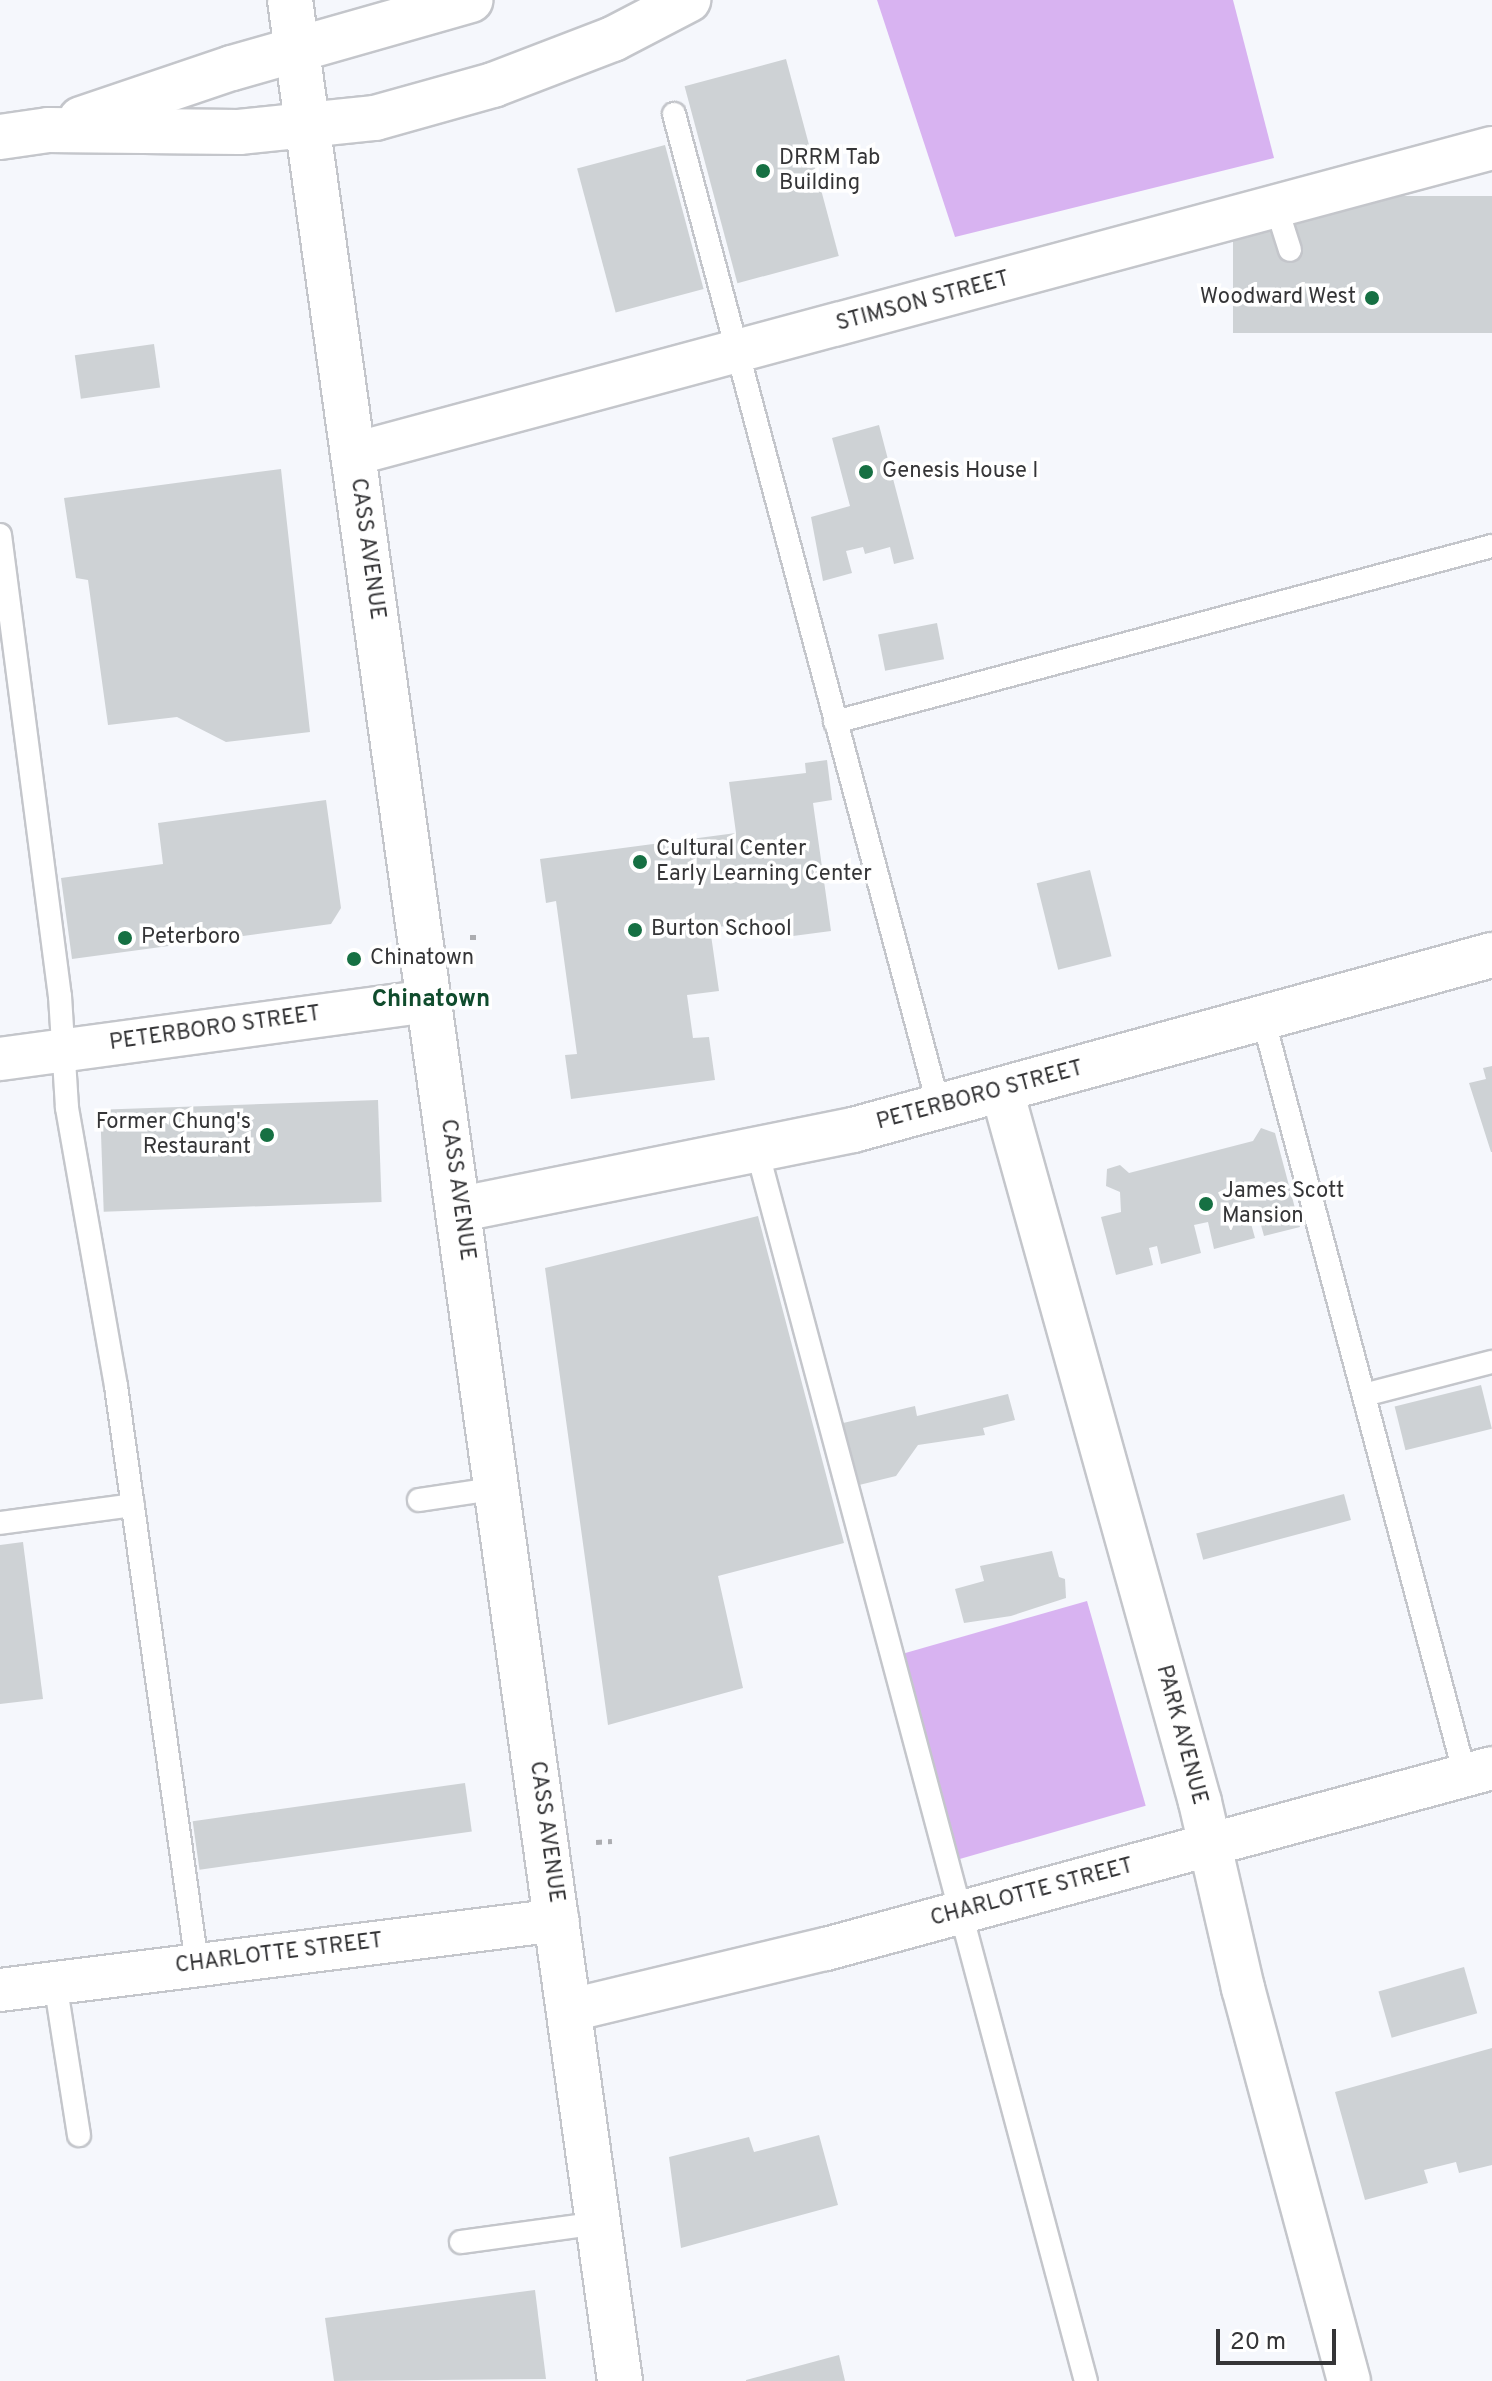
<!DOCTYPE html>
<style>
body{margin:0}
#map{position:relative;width:1492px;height:2381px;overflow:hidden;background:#f5f7fc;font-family:Overpass,sans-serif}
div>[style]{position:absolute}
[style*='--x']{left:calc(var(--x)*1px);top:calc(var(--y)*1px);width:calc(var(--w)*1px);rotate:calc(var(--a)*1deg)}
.green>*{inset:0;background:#d8b3f1;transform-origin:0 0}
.building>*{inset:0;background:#ced2d5;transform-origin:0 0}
.path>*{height:5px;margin-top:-2.5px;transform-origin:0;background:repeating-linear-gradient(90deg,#acadb1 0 6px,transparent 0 12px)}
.roads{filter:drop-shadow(2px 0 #c4c6cb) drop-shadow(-2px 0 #c4c6cb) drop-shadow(0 2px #c4c6cb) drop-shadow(0 -2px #c4c6cb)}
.lane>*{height:22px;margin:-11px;padding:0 11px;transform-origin:11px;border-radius:11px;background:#fff}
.street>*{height:42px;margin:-21px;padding:0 21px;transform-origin:21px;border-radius:21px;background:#fff}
.secondary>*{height:44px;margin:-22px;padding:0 22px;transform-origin:22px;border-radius:22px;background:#fff}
.dots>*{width:22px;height:22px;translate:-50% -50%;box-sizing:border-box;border:4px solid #fff;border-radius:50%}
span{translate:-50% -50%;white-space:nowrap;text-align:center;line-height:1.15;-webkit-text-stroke:7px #fff;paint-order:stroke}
.poi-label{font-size:22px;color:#353537}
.left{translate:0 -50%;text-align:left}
.right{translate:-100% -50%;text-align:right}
.street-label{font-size:22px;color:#353537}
.neighbourhood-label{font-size:24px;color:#104c2d;font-weight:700}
.scale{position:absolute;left:1216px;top:2329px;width:120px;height:36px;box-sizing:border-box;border:4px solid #353537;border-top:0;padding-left:10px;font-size:24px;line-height:28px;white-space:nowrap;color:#353537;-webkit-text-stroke:6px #fff;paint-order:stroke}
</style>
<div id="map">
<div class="green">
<i style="clip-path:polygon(877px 0,1233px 0,1274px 158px,955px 237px)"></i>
<i style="left:1087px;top:1601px;width:213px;height:198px;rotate:74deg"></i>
</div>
<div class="building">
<i style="left:786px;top:59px;width:204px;height:105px;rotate:75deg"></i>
<i style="left:665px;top:145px;width:149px;height:91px;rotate:75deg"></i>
<i style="left:1492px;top:196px;width:137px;height:259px;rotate:90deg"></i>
<i style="left:154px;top:344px;width:44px;height:80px;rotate:82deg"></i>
<i style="clip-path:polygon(879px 425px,914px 559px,894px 564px,890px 547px,865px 554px,863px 547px,846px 551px,852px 573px,823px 581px,811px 517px,850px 506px,832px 438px)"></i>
<i style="clip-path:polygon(281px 469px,310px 732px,226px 742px,177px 717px,108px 725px,88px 580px,76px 578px,64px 498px)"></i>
<i style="left:937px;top:623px;width:37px;height:60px;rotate:79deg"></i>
<i style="clip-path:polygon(827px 760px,832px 800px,813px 803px,831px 931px,793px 936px,791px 918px,710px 928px,719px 991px,687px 995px,693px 1038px,709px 1037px,715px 1080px,571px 1099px,565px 1055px,577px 1054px,556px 901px,546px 903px,540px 859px,736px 833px,729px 782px,806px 773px,805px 763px)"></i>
<i style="clip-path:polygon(326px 800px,341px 908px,331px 924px,72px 959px,61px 878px,163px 864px,158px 823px)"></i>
<i style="left:1090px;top:870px;width:89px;height:55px;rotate:76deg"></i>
<i style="clip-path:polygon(1492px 1066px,1492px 1152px,1491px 1152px,1469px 1083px,1486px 1079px,1483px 1068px)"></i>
<i style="left:378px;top:1100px;width:102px;height:278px;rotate:88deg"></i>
<i style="clip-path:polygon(1261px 1128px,1275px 1133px,1300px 1227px,1264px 1236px,1259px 1218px,1250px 1220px,1255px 1238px,1214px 1249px,1208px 1222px,1194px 1225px,1201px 1253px,1161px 1264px,1157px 1246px,1149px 1248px,1153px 1265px,1116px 1275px,1101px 1217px,1121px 1212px,1120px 1192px,1106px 1186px,1107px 1169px,1120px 1165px,1129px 1173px,1253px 1141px)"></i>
<i style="clip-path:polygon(758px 1216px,844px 1543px,718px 1576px,743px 1688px,608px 1725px,545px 1268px)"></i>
<i style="left:1481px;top:1385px;width:45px;height:89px;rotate:76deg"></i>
<i style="clip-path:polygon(1008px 1394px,1015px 1420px,983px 1428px,985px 1435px,918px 1445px,896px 1476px,855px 1486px,839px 1424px,915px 1406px,917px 1416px)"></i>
<i style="left:1344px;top:1494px;width:27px;height:153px;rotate:75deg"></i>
<i style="clip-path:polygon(23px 1542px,43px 1699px,0 1704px,0 1545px)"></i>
<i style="clip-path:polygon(1052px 1551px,1059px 1577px,1065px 1579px,1066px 1598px,1011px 1616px,964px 1623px,955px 1589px,984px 1581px,980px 1566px)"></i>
<i style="left:465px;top:1783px;width:49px;height:275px;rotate:82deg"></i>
<i style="left:1464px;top:1967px;width:48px;height:89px;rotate:74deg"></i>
<i style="clip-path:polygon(1492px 2048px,1492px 2165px,1459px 2173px,1456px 2162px,1424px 2170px,1428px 2183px,1365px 2200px,1335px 2092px)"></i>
<i style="clip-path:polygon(819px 2135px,838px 2205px,681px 2248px,669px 2157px,749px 2137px,754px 2152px)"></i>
<i style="clip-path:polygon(535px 2290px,546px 2379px,334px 2381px,325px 2318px)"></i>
<i style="clip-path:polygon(839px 2355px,845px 2381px,746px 2381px,746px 2380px)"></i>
</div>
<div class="path">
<i style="--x:470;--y:937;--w:11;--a:0"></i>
<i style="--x:596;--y:1842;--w:16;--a:-4"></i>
</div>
<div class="roads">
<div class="lane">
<i style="--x:674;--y:114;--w:1028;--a:75.06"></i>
<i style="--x:1276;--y:206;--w:46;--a:72.3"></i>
<i style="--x:0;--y:535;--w:465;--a:82.6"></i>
<i style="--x:60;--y:996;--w:112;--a:86.4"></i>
<i style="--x:67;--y:1108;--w:282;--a:80"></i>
<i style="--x:116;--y:1386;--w:584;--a:82.02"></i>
<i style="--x:835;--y:722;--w:680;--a:-15"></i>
<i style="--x:1263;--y:1018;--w:783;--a:75.06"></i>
<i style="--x:757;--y:1150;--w:1274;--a:75.04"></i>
<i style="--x:1364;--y:1395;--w:132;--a:-14.5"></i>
<i style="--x:419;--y:1500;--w:81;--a:-8.5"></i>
<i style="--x:0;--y:1523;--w:134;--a:-7.7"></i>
<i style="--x:55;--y:1982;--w:155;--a:81.1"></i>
<i style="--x:461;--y:2242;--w:139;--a:-7.8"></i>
</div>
<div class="street">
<i style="--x:354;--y:454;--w:1178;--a:-15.05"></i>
<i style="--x:0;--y:1059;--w:434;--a:-7.7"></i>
<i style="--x:1002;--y:1091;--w:738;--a:74.44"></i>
<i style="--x:1200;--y:1802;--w:191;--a:77"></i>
<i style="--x:1243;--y:1988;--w:407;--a:74.9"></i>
<i style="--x:0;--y:1990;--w:562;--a:-7.15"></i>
<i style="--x:571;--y:2010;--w:262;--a:-13.5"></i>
<i style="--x:826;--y:1949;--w:690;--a:-15.2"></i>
</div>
<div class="secondary">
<i style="--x:290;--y:0;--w:2404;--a:82.11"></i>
<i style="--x:81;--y:119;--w:159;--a:-18.7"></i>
<i style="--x:232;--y:68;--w:248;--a:-15.9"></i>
<i style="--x:0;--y:137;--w:49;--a:-8.3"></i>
<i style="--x:48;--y:130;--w:191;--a:0.6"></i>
<i style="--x:239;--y:132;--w:137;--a:-5.9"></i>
<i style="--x:375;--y:118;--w:123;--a:-15.6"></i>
<i style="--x:493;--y:85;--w:129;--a:-21"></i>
<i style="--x:613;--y:39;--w:85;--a:-27.5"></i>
<i style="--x:461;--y:1209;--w:400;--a:-11.4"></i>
<i style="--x:853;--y:1130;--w:663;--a:-15.32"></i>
</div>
</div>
<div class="dots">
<i style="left:763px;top:171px;background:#167043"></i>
<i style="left:1372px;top:298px;background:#167043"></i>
<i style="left:866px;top:472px;background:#167043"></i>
<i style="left:640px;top:862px;background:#167043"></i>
<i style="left:635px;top:930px;background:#167043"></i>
<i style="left:125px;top:938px;background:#167043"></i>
<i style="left:354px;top:959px;background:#167043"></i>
<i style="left:267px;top:1135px;background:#167043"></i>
<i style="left:1206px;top:1204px;background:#167043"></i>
</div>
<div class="poi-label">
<span class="left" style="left:779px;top:171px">DRRM Tab<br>Building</span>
<span class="right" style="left:1356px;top:298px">Woodward West</span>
<span class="left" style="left:882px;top:472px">Genesis House I</span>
<span class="left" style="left:656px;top:862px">Cultural Center<br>Early Learning Center</span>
<span class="left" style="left:651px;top:930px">Burton School</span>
<span class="left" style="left:141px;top:938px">Peterboro</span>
<span class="left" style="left:370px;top:959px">Chinatown</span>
<span class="right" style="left:251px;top:1135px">Former Chung's<br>Restaurant</span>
<span class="left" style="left:1222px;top:1204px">James Scott<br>Mansion</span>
</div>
<div class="street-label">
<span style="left:923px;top:302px;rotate:-15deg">STIMSON STREET</span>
<span style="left:367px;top:549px;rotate:82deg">CASS AVENUE</span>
<span style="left:215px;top:1029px;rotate:-8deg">PETERBORO STREET</span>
<span style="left:980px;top:1096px;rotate:-15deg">PETERBORO STREET</span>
<span style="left:457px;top:1190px;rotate:82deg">CASS AVENUE</span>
<span style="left:1181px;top:1735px;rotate:75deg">PARK AVENUE</span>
<span style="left:546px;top:1832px;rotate:82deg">CASS AVENUE</span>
<span style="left:1032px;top:1893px;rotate:-15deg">CHARLOTTE STREET</span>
<span style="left:279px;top:1954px;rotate:-7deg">CHARLOTTE STREET</span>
</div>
<div class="neighbourhood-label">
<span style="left:431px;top:1001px">Chinatown</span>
</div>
<div class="scale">20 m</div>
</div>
